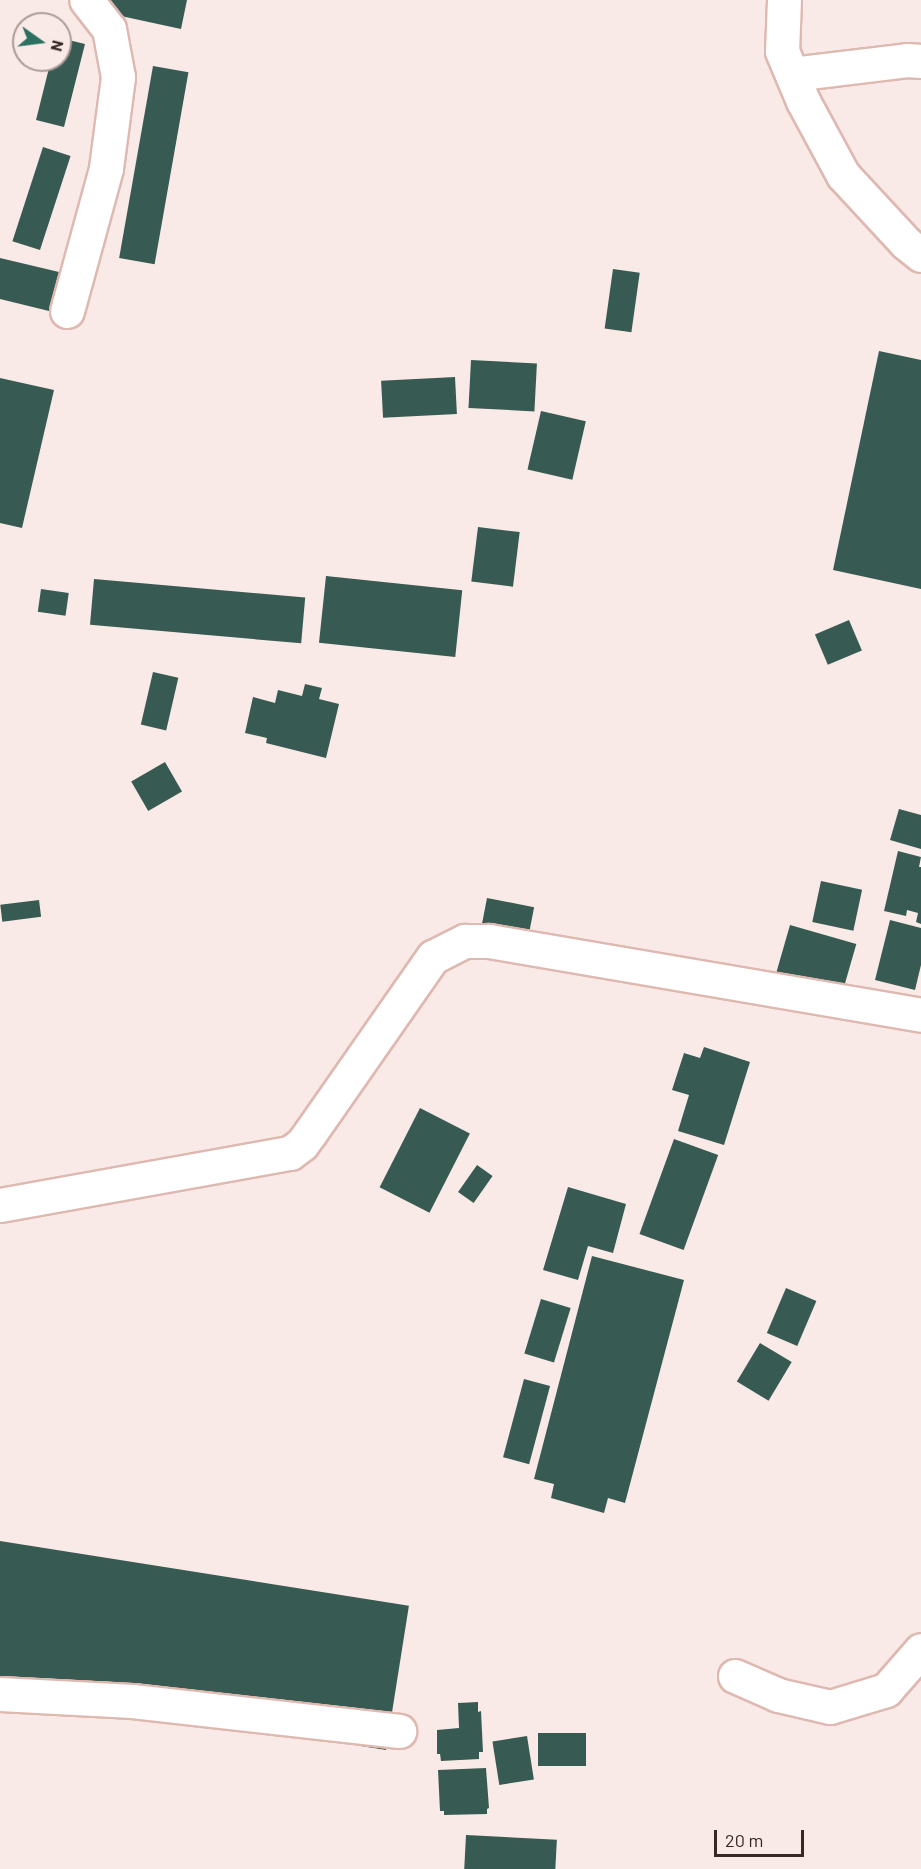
<!DOCTYPE html>
<style>
body{margin:0}
#map{position:relative;width:921px;height:1869px;overflow:hidden;background:#faeae7;font-family:Barlow,sans-serif}
div>[style]{position:absolute}
[style*='--x']{left:calc(var(--x)*1px);top:calc(var(--y)*1px);width:calc(var(--w)*1px);rotate:calc(var(--a)*1deg)}
.building>*{inset:0;background:#375b52;transform-origin:0 0}
.roads{filter:drop-shadow(2px 0 #deb9b1) drop-shadow(-2px 0 #deb9b1) drop-shadow(0 2px #deb9b1) drop-shadow(0 -2px #deb9b1)}
.minor>*{height:33px;margin:-16.5px;padding:0 16.5px;transform-origin:16.5px;border-radius:16.5px;background:#fff}
span{translate:-50% -50%;white-space:nowrap;text-align:center;line-height:1.15;-webkit-text-stroke:6px #faeae7;paint-order:stroke}
.north{position:absolute;left:12px;top:12px;width:60px;height:60px;box-sizing:border-box;background:#faeae7;border:2px solid #ac9c99;border-radius:50%;rotate:104deg;font-size:16px;font-weight:700;line-height:24px;text-align:center;color:#362825}
.north::after{content:'';display:block;margin:auto;width:21px;height:27px;background:#2c7061;clip-path:polygon(50% 0,100% 100%,50% 72%,0 100%)}
.scale{position:absolute;left:714px;top:1830px;width:90px;height:27px;box-sizing:border-box;border:3px solid #362825;border-top:0;padding-left:8px;font-size:18px;line-height:21px;white-space:nowrap;color:#362825;-webkit-text-stroke:4px #faeae7;paint-order:stroke}
</style>
<div id="map">
<div class="building">
<i style="clip-path:polygon(109px 0,187px 0,181px 29px,107px 13px)"></i>
<i style="clip-path:polygon(60px 38px,85px 44px,64px 127px,36px 120px,51px 60px,60px 60px)"></i>
<i style="left:153px;top:66px;width:36px;height:195px;rotate:10deg"></i>
<i style="left:43px;top:147px;width:29px;height:99px;rotate:18deg"></i>
<i style="clip-path:polygon(0 258px,59px 272px,49px 311px,0 299px)"></i>
<i style="left:613px;top:269px;width:27px;height:60px;rotate:8deg"></i>
<i style="clip-path:polygon(879px 351px,921px 360px,921px 589px,833px 570px)"></i>
<i style="left:471px;top:360px;width:66px;height:48px;rotate:3deg"></i>
<i style="left:455px;top:377px;width:37px;height:74px;rotate:87deg"></i>
<i style="clip-path:polygon(0 378px,54px 390px,22px 528px,0 523px)"></i>
<i style="left:541px;top:411px;width:46px;height:60px;rotate:13deg"></i>
<i style="left:478px;top:527px;width:42px;height:55px;rotate:7deg"></i>
<i style="left:326px;top:576px;width:137px;height:67px;rotate:6deg"></i>
<i style="left:94px;top:579px;width:212px;height:46px;rotate:5deg"></i>
<i style="left:41px;top:589px;width:28px;height:23px;rotate:8deg"></i>
<i style="left:849px;top:620px;width:33px;height:37px;rotate:67deg"></i>
<i style="left:153px;top:672px;width:26px;height:54px;rotate:13deg"></i>
<i style="clip-path:polygon(305px 684px,322px 688px,319px 699px,339px 704px,326px 758px,266px 743px,267px 738px,245px 733px,253px 697px,275px 703px,278px 690px,302px 696px)"></i>
<i style="left:165px;top:762px;width:34px;height:39px;rotate:60deg"></i>
<i style="clip-path:polygon(899px 809px,921px 815px,921px 849px,890px 840px)"></i>
<i style="clip-path:polygon(898px 851px,921px 857px,919px 867px,921px 867px,921px 924px,916px 922px,918px 913px,907px 910px,906px 916px,884px 911px)"></i>
<i style="left:821px;top:881px;width:42px;height:42px;rotate:12deg"></i>
<i style="left:487px;top:898px;width:48px;height:30px;rotate:11deg"></i>
<i style="left:39px;top:900px;width:17px;height:39px;rotate:83deg"></i>
<i style="clip-path:polygon(890px 920px,921px 928px,921px 965px,915px 990px,875px 980px)"></i>
<i style="left:790px;top:925px;width:69px;height:49px;rotate:16deg"></i>
<i style="clip-path:polygon(704px 1047px,750px 1062px,724px 1145px,678px 1131px,689px 1095px,672px 1090px,684px 1053px,700px 1058px)"></i>
<i style="left:420px;top:1108px;width:56px;height:89px;rotate:27deg"></i>
<i style="left:674px;top:1139px;width:47px;height:101px;rotate:20deg"></i>
<i style="left:477px;top:1165px;width:19px;height:33px;rotate:35deg"></i>
<i style="clip-path:polygon(568px 1187px,626px 1204px,613px 1253px,588px 1246px,578px 1280px,543px 1270px)"></i>
<i style="clip-path:polygon(592px 1256px,684px 1280px,625px 1503px,608px 1498px,604px 1513px,551px 1498px,554px 1484px,534px 1479px)"></i>
<i style="left:786px;top:1288px;width:33px;height:49px;rotate:23deg"></i>
<i style="left:541px;top:1299px;width:31px;height:57px;rotate:17deg"></i>
<i style="left:760px;top:1343px;width:37px;height:45px;rotate:31deg"></i>
<i style="left:524px;top:1379px;width:27px;height:81px;rotate:15deg"></i>
<i style="left:0;top:1541px;width:414px;height:146px;rotate:9deg"></i>
<i style="clip-path:polygon(478px 1702px,478px 1712px,481px 1711px,483px 1752px,479px 1752px,479px 1759px,441px 1761px,440px 1754px,437px 1754px,437px 1730px,459px 1728px,458px 1703px)"></i>
<i style="left:538px;top:1733px;width:48px;height:33px"></i>
<i style="left:527px;top:1736px;width:44px;height:35px;rotate:81deg"></i>
<i style="clip-path:polygon(486px 1768px,489px 1808px,487px 1809px,487px 1814px,444px 1815px,444px 1811px,440px 1811px,438px 1770px)"></i>
<i style="left:466px;top:1835px;width:91px;height:34px;rotate:3deg"></i>
</div>
<div class="roads">
<div class="minor">
<i style="--x:784;--y:0;--w:51;--a:92.2"></i>
<i style="--x:782;--y:51;--w:54;--a:67.2"></i>
<i style="--x:803;--y:101;--w:84;--a:61.6"></i>
<i style="--x:843;--y:175;--w:93;--a:47.2"></i>
<i style="--x:906;--y:243;--w:19;--a:39"></i>
<i style="--x:792;--y:74;--w:116;--a:-6.9"></i>
<i style="--x:907;--y:60;--w:14;--a:4"></i>
<i style="--x:67;--y:311;--w:148;--a:-74.7"></i>
<i style="--x:106;--y:168;--w:92;--a:-82.5"></i>
<i style="--x:118;--y:77;--w:49;--a:-100.6"></i>
<i style="--x:109;--y:29;--w:37;--a:-128"></i>
<i style="--x:0;--y:1205;--w:295;--a:-10.2"></i>
<i style="--x:290;--y:1153;--w:15;--a:-37"></i>
<i style="--x:302;--y:1144;--w:14;--a:-54"></i>
<i style="--x:310;--y:1133;--w:215;--a:-55.1"></i>
<i style="--x:433;--y:957;--w:36;--a:-27"></i>
<i style="--x:465;--y:941;--w:24;--a:0"></i>
<i style="--x:489;--y:941;--w:438;--a:9.7"></i>
<i style="--x:735;--y:1676;--w:47;--a:23.8"></i>
<i style="--x:778;--y:1695;--w:53;--a:13"></i>
<i style="--x:830;--y:1707;--w:59;--a:-16.9"></i>
<i style="--x:886;--y:1690;--w:53;--a:-48.8"></i>
<i style="--x:0;--y:1694;--w:132;--a:3"></i>
<i style="--x:132;--y:1701;--w:269;--a:6.4"></i>
</div>
</div>
<div class="north">N</div>
<div class="scale">20 m</div>
</div>
